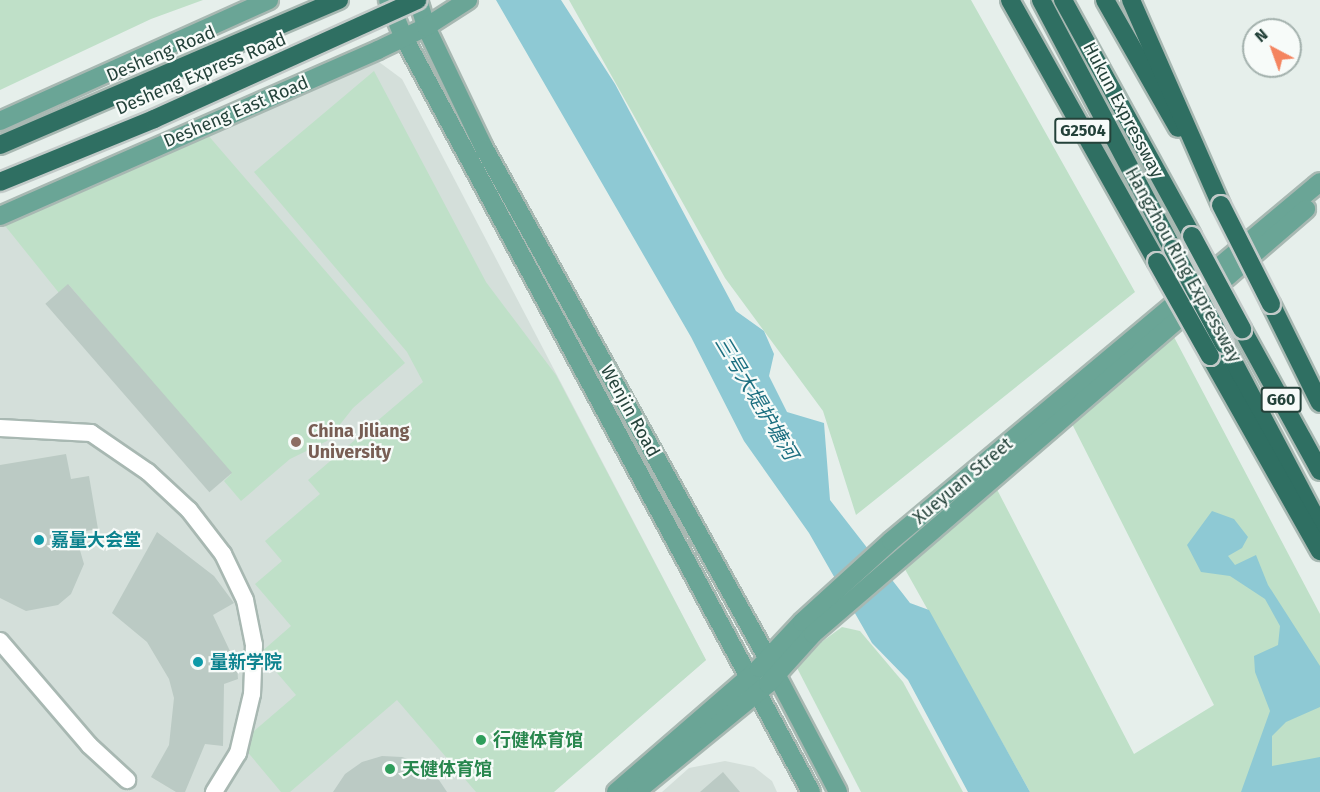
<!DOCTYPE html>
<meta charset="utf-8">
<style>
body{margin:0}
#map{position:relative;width:1320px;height:792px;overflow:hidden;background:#e6efeb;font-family:"Fira Sans","Noto Sans SC",sans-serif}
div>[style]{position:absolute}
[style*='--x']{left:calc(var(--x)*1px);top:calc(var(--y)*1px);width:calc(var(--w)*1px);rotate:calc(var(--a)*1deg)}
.built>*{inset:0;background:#d4dfda}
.green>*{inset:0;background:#bfe0c8}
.water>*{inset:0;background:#8ec9d4}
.building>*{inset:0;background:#bbcac4;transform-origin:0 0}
.roads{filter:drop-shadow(2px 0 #a8b8b2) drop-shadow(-2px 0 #a8b8b2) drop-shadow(0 2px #a8b8b2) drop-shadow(0 -2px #a8b8b2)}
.minor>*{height:16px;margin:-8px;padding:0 8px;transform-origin:8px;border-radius:8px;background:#fff}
.major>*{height:18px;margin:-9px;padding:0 9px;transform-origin:9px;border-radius:9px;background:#6aa596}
.highway>*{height:18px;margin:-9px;padding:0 9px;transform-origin:9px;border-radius:9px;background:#2f6f62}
.bridges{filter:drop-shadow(2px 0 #c2cac8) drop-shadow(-2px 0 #c2cac8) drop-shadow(0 2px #c2cac8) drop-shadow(0 -2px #c2cac8)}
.highway-bridge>*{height:18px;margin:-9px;padding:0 9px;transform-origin:9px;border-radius:9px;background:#2f6f62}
.dots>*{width:16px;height:16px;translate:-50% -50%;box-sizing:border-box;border:3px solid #f7fbf9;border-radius:50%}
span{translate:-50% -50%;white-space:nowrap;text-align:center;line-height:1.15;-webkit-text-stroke:4.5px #f7fbf9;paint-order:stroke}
.shield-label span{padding:2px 4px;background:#f7fbf9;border:2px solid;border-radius:4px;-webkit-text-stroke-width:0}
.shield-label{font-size:16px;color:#24423a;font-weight:700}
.street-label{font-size:18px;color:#24423a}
.education-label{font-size:18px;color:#785e54;font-weight:700}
.left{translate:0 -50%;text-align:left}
.culture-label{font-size:18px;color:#0d838f;font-weight:700}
.leisure-label{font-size:18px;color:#27864d;font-weight:700}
.water-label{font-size:20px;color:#1c6f80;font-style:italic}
.north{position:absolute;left:1242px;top:18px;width:60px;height:60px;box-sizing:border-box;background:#f7fbf9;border:2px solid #a3b1ad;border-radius:50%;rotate:319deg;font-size:16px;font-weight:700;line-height:24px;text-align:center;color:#24423a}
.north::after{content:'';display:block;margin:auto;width:21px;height:27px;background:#f4845f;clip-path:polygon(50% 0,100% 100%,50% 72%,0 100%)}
</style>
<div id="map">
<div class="built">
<i style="clip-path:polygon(379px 62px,402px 79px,706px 660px,553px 792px,0 792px,0 223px)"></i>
<i style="clip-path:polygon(725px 761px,754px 767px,772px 781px,777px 792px,662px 792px,689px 768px)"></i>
</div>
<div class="green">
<i style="clip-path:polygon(0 0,203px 0,151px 19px,0 90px)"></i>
<i style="clip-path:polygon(569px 0,971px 0,1135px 292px,856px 515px,823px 411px,725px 278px)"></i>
<i style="clip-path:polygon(374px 71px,486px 282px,556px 375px,706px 660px,554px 792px,476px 792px,397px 700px,290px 792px,281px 792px,240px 743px,296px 695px,260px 653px,291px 626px,255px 584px,282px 561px,265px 541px,320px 494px,308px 480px,423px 382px,407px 352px,254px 172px)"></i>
<i style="clip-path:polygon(207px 134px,405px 363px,353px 408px,327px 441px,290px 459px,241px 501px,224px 481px,231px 474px,69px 285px,59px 293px,2px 222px)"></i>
<i style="clip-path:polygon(1165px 320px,1320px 614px,1320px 792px,1030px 792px,897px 555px,989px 474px,1134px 754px,1214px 705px,1064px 408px)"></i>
<i style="clip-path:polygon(842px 627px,860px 631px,903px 682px,963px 792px,861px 792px,794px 662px)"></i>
</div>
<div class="water">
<i style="clip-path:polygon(496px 0,561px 0,615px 84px,736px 311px,764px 331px,774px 354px,769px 376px,787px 412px,824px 423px,830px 500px,910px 603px,929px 610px,1030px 792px,968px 792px,908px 680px,872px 643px,809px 533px,744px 441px,691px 337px)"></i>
<i style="clip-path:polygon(1212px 511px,1234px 519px,1248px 537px,1242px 548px,1228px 556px,1235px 565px,1256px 555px,1268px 585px,1320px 666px,1320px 707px,1286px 722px,1272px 736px,1272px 766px,1320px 757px,1320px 792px,1241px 792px,1270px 711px,1255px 672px,1254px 656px,1278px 645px,1280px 626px,1265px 599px,1230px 576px,1201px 572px,1187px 545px)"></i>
</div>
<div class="building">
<i style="left:68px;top:284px;width:250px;height:30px;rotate:49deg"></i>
<i style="clip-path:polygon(66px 454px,71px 479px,89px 476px,98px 529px,75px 533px,84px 564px,71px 594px,58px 605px,26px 611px,0 598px,0 465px)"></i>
<i style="clip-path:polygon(157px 532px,214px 576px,234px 603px,213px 615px,237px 666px,238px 679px,224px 684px,223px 746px,205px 744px,185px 792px,176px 792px,151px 777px,169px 745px,174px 698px,169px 679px,147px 642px,112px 613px)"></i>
<i style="clip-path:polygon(382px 756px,402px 757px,422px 764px,437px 777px,447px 792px,333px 792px,345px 774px,362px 762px)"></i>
<i style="clip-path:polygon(723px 772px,740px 792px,700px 792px)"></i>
</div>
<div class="roads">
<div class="minor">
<i style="--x:0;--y:428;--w:91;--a:3.1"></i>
<i style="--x:91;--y:433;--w:69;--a:34.4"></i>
<i style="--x:148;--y:472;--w:56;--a:42.8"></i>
<i style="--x:189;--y:510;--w:56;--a:52.3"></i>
<i style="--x:223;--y:554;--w:51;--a:64.4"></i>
<i style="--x:245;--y:600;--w:46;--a:78.7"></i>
<i style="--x:254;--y:645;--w:49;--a:92.3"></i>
<i style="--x:252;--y:694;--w:61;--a:103.3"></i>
<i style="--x:238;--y:753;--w:46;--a:121.6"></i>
<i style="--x:0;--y:641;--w:137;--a:49.4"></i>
<i style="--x:89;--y:745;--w:52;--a:42.6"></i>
</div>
<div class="major">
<i style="--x:388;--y:0;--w:41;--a:67.2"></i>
<i style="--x:404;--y:38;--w:857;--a:61.64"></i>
<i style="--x:418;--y:0;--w:28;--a:73"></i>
<i style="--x:426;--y:27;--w:134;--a:64.4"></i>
<i style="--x:484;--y:148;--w:585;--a:60.94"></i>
<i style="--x:768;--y:659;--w:150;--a:62.2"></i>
<i style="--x:0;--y:121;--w:295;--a:-24.2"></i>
<i style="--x:0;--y:216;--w:413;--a:-23.7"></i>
<i style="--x:378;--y:50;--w:53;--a:-25.6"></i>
<i style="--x:426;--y:27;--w:50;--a:-32.7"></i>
<i style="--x:616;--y:792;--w:189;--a:-40.9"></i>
<i style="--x:759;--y:668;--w:63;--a:-46.9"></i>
<i style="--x:802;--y:622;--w:120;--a:-42.3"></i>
<i style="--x:891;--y:541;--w:559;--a:-39.92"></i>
<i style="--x:636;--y:792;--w:171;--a:-39.3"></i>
<i style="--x:768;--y:684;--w:67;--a:-48"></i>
<i style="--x:813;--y:634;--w:651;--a:-40.76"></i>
</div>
<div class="highway">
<i style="--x:1010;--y:0;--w:300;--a:60.7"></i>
<i style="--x:1041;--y:0;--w:282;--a:62.1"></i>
<i style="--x:1063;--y:0;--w:269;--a:61.3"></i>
<i style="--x:1105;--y:0;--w:147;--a:60.3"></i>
<i style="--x:1131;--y:0;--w:224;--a:66.3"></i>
<i style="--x:0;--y:145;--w:369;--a:-23.2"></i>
<i style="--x:1271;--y:304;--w:110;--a:63.7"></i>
<i style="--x:1242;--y:329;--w:162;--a:61.2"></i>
<i style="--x:1224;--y:344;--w:206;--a:62.2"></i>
<i style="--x:1210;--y:356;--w:224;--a:60.6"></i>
</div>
</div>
<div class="bridges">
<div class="highway-bridge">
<i style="--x:0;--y:182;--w:166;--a:-22.2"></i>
<i style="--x:154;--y:119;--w:289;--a:-24.3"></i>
<i style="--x:1221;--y:205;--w:111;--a:63.2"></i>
<i style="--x:1192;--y:236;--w:106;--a:61.7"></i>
<i style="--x:1173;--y:249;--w:108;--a:61.8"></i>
<i style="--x:1157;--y:262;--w:108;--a:60.6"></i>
</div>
</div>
<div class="dots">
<i style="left:296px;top:442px;background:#8d6e63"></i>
<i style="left:39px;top:540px;background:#0f9aa8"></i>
<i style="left:198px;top:662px;background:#0f9aa8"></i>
<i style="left:481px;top:740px;background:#2e9e5b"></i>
<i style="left:390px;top:769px;background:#2e9e5b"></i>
</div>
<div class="shield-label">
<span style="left:1083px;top:131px">G2504</span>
<span style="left:1281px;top:400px">G60</span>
</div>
<div class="street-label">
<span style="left:161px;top:54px;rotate:-23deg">Desheng Road</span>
<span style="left:201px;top:74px;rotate:-23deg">Desheng Express Road</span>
<span style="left:1123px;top:110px;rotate:62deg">Hukun Expressway</span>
<span style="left:236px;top:112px;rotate:-23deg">Desheng East Road</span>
<span style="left:1183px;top:265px;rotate:61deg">Hangzhou Ring Expressway</span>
<span style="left:630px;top:411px;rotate:61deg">Wenjin Road</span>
<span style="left:963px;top:481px;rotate:-40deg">Xueyuan Street</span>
</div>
<div class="education-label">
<span class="left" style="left:308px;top:442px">China Jiliang<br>University</span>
</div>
<div class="culture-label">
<span class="left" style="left:51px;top:540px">嘉量大会堂</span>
<span class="left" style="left:210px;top:662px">量新学院</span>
</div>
<div class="leisure-label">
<span class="left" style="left:493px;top:740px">行健体育馆</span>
<span class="left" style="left:402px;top:769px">天健体育馆</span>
</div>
<div class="water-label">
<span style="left:756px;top:398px;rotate:59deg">三号大堤护塘河</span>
</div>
<div class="north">N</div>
</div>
